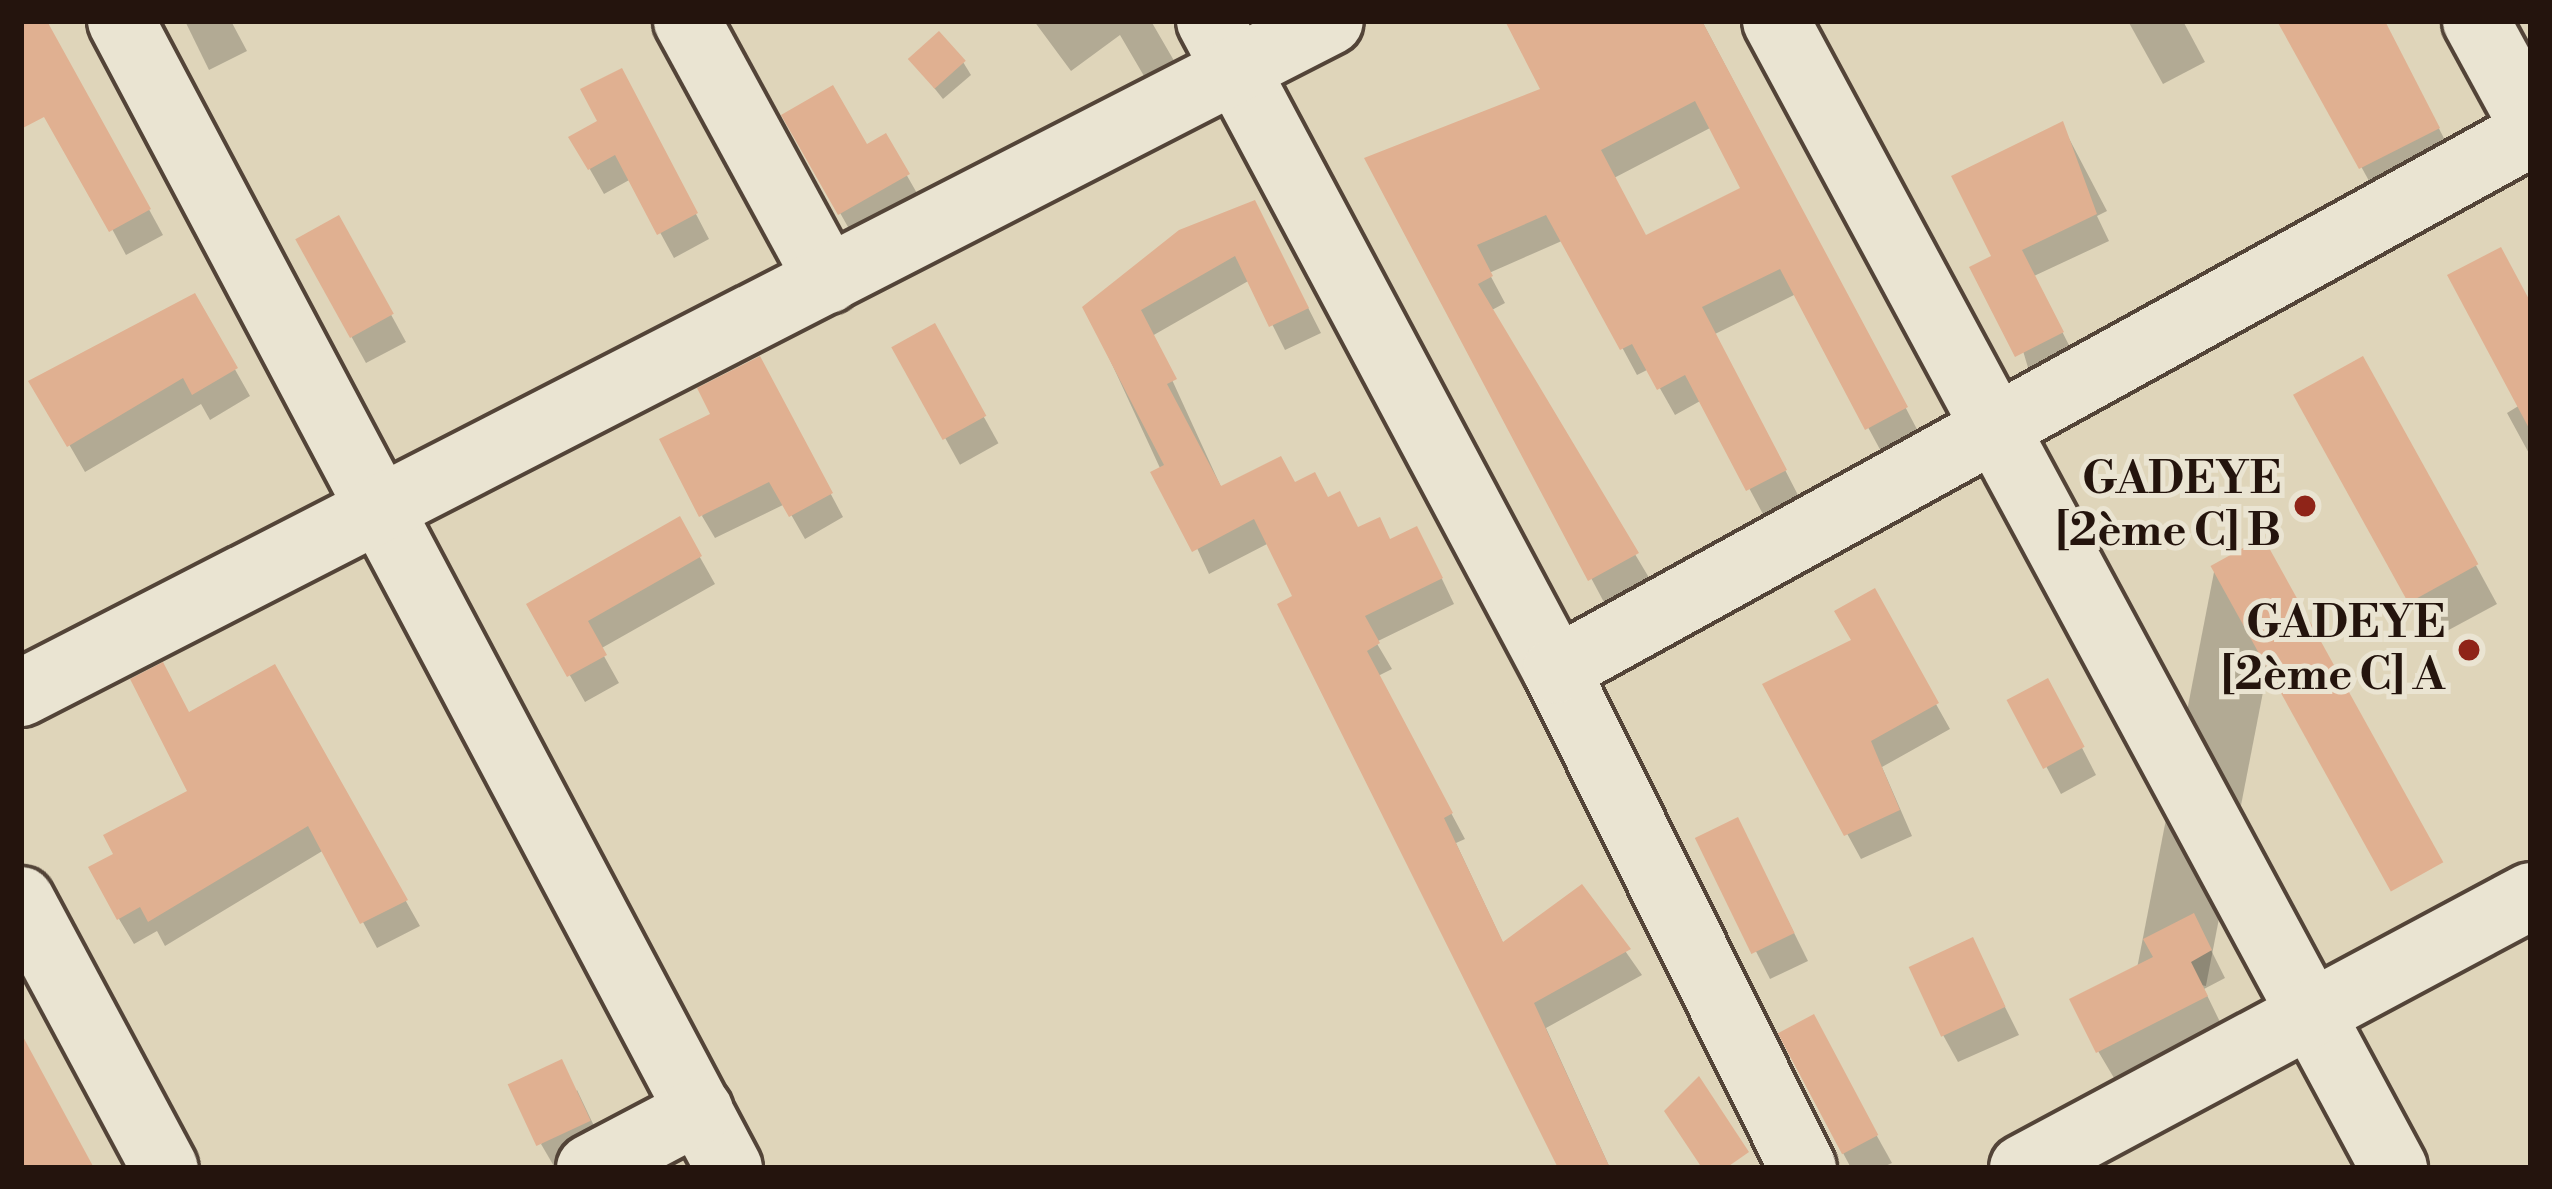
<!DOCTYPE html>
<meta charset="utf-8">
<style>
body{margin:0}
#map{position:relative;width:2552px;height:1189px;overflow:hidden;background:#dfd5ba;font-family:"Libre Bodoni",serif}
div>[style]{position:absolute}
[style*='--x']{left:calc(var(--x)*1px);top:calc(var(--y)*1px);width:calc(var(--w)*1px);rotate:calc(var(--a)*1deg)}
.shadow>*{inset:0;background:#0003;transform-origin:0 0}
.building>*{inset:0;background:#e0b091;transform-origin:0 0}
.roads{filter:drop-shadow(3px 0 #534438) drop-shadow(-3px 0 #534438) drop-shadow(0 3px #534438) drop-shadow(0 -3px #534438)}
.minor>*{height:66px;margin:-33px;padding:0 33px;transform-origin:33px;border-radius:33px;background:#eae4d2}
.dots>*{width:33px;height:33px;translate:-50% -50%;box-sizing:border-box;border:6px solid #eae4d2;border-radius:50%}
span{translate:-50% -50%;white-space:nowrap;text-align:center;line-height:1.15;-webkit-text-stroke:10px #eae4d2;paint-order:stroke}
.poi-label{font-size:45px;color:#24140d;font-weight:700}
.right{translate:-100% -50%;text-align:right}
.frame{position:absolute;inset:0;border:24px solid #24140d;pointer-events:none}
</style>
<div id="map">
<div class="shadow">
<i style="clip-path:polygon(21px 21px,46px 21px,163px 235px,126px 255px,21px 59px)"></i>
<i style="clip-path:polygon(185px 21px,231px 21px,247px 51px,209px 70px)"></i>
<i style="clip-path:polygon(1034px 21px,1151px 21px,1180px 71px,1151px 88px,1120px 35px,1071px 71px)"></i>
<i style="clip-path:polygon(evenodd,1508px 21px,1702px 21px,1920px 435px,1883px 455px,1796px 294px,1715px 334px,1799px 497px,1764px 516px,1702px 400px,1675px 415px,1649px 369px,1637px 375px,1564px 240px,1489px 273px,1505px 303px,1490px 311px,1651px 581px,1606px 606px,1368px 159px,1545px 90px,1508px 21px,1712px 127px,1744px 189px,1646px 238px,1614px 178px,1712px 127px)"></i>
<i style="clip-path:polygon(2128px 21px,2183px 21px,2205px 62px,2163px 84px)"></i>
<i style="clip-path:polygon(2281px 21px,2328px 21px,2407px 66px,2451px 152px,2374px 190px)"></i>
<i style="clip-path:polygon(911px 59px,963px 62px,971px 75px,943px 99px)"></i>
<i style="clip-path:polygon(635px 97px,709px 239px,674px 258px,631px 179px,604px 194px,572px 138px)"></i>
<i style="clip-path:polygon(785px 116px,866px 148px,885px 137px,922px 202px,856px 241px)"></i>
<i style="clip-path:polygon(2062px 125px,2107px 211px,2097px 216px,2109px 241px,2034px 276px,2076px 359px,2032px 381px,1995px 257px)"></i>
<i style="clip-path:polygon(1268px 229px,1321px 333px,1285px 350px,1250px 280px,1152px 336px,1222px 489px,1295px 485px,1358px 530px,1430px 554px,1454px 604px,1376px 642px,1392px 669px,1378px 676px,1465px 839px,1456px 843px,1504px 945px,1581px 888px,1642px 975px,1546px 1028px,1610px 1168px,1561px 1168px,1269px 543px,1209px 574px,1086px 308px)"></i>
<i style="clip-path:polygon(353px 245px,406px 342px,366px 363px,351px 336px)"></i>
<i style="clip-path:polygon(194px 297px,250px 396px,210px 420px,201px 404px,85px 472px,33px 382px)"></i>
<i style="clip-path:polygon(2531px 305px,2531px 457px,2507px 413px,2520px 405px)"></i>
<i style="left:934px;top:327px;width:133px;height:44px;rotate:61deg"></i>
<i style="clip-path:polygon(772px 383px,843px 517px,805px 539px,785px 504px,715px 538px,702px 516px)"></i>
<i style="clip-path:polygon(2385px 398px,2497px 604px,2432px 639px,2410px 601px)"></i>
<i style="clip-path:polygon(679px 520px,715px 584px,600px 649px,619px 683px,585px 702px,530px 605px)"></i>
<i style="left:2215px;top:567px;width:71px;height:413px;rotate:11deg"></i>
<i style="clip-path:polygon(1873px 592px,1950px 729px,1882px 767px,1912px 836px,1861px 859px,1766px 686px,1855px 641px)"></i>
<i style="clip-path:polygon(274px 668px,420px 926px,377px 948px,324px 850px,165px 946px,157px 931px,134px 944px,119px 919px,117px 855px,191px 792px,189px 715px)"></i>
<i style="clip-path:polygon(2011px 701px,2062px 709px,2096px 775px,2061px 794px)"></i>
<i style="clip-path:polygon(1699px 839px,1752px 848px,1808px 961px,1770px 979px)"></i>
<i style="clip-path:polygon(1972px 941px,2019px 1035px,1958px 1062px,1943px 1035px)"></i>
<i style="clip-path:polygon(2208px 944px,2225px 978px,2204px 989px,2221px 1024px,2114px 1078px,2098px 1051px)"></i>
<i style="clip-path:polygon(1839px 1068px,1892px 1163px,1881px 1168px,1851px 1168px,1811px 1093px)"></i>
<i style="clip-path:polygon(577px 1090px,604px 1147px,555px 1168px,541px 1144px)"></i>
</div>
<div class="building">
<i style="clip-path:polygon(21px 21px,47px 21px,151px 209px,109px 232px,44px 117px,21px 129px)"></i>
<i style="clip-path:polygon(evenodd,1505px 21px,1702px 21px,1908px 407px,1865px 430px,1780px 269px,1702px 307px,1787px 470px,1746px 491px,1685px 375px,1657px 390px,1632px 344px,1620px 350px,1546px 215px,1477px 245px,1493px 276px,1478px 284px,1639px 553px,1588px 581px,1364px 158px,1540px 89px,1505px 21px,1695px 101px,1740px 188px,1646px 235px,1601px 150px,1695px 101px)"></i>
<i style="clip-path:polygon(2277px 21px,2385px 21px,2440px 128px,2359px 169px)"></i>
<i style="left:939px;top:31px;width:40px;height:42px;rotate:48deg"></i>
<i style="clip-path:polygon(622px 68px,698px 213px,657px 235px,615px 155px,588px 170px,568px 137px,597px 121px,580px 89px)"></i>
<i style="clip-path:polygon(833px 85px,867px 144px,886px 133px,910px 174px,838px 215px,781px 115px)"></i>
<i style="clip-path:polygon(2063px 121px,2097px 214px,2022px 250px,2064px 332px,2015px 357px,1969px 267px,1991px 256px,1951px 176px)"></i>
<i style="clip-path:polygon(1255px 200px,1309px 308px,1269px 327px,1235px 256px,1141px 310px,1177px 379px,1167px 384px,1221px 486px,1281px 456px,1295px 482px,1315px 472px,1328px 497px,1340px 491px,1358px 527px,1380px 517px,1390px 539px,1417px 526px,1443px 578px,1365px 616px,1380px 643px,1367px 651px,1453px 813px,1444px 818px,1503px 942px,1582px 884px,1631px 949px,1534px 1003px,1610px 1168px,1558px 1168px,1277px 604px,1292px 596px,1254px 519px,1192px 552px,1150px 472px,1164px 465px,1082px 307px,1179px 230px)"></i>
<i style="left:339px;top:215px;width:113px;height:50px;rotate:61deg"></i>
<i style="clip-path:polygon(2501px 247px,2531px 303px,2531px 432px,2447px 275px)"></i>
<i style="clip-path:polygon(195px 293px,238px 368px,192px 395px,183px 378px,67px 447px,28px 381px)"></i>
<i style="left:935px;top:323px;width:106px;height:50px;rotate:61deg"></i>
<i style="clip-path:polygon(760px 356px,833px 493px,789px 517px,769px 482px,699px 517px,659px 439px,710px 414px,697px 388px)"></i>
<i style="left:2363px;top:356px;width:238px;height:80px;rotate:61deg"></i>
<i style="clip-path:polygon(680px 516px,702px 556px,588px 621px,607px 655px,567px 677px,526px 604px)"></i>
<i style="left:2263px;top:537px;width:372px;height:60px;rotate:61deg"></i>
<i style="clip-path:polygon(1875px 588px,1939px 703px,1871px 741px,1900px 810px,1844px 836px,1762px 684px,1851px 640px,1834px 611px)"></i>
<i style="clip-path:polygon(163px 662px,189px 712px,275px 664px,408px 900px,360px 924px,308px 826px,148px 922px,140px 907px,117px 920px,88px 867px,113px 854px,103px 835px,187px 791px,130px 679px)"></i>
<i style="left:2048px;top:678px;width:78px;height:47px;rotate:62deg"></i>
<i style="left:1738px;top:817px;width:129px;height:48px;rotate:64deg"></i>
<i style="clip-path:polygon(2194px 913px,2212px 950px,2191px 962px,2208px 996px,2096px 1053px,2069px 999px,2153px 957px,2143px 939px)"></i>
<i style="left:1973px;top:937px;width:77px;height:71px;rotate:65deg"></i>
<i style="left:1814px;top:1014px;width:137px;height:41px;rotate:62deg"></i>
<i style="clip-path:polygon(21px 1033px,94px 1168px,21px 1168px)"></i>
<i style="left:562px;top:1059px;width:68px;height:60px;rotate:65deg"></i>
<i style="clip-path:polygon(1699px 1076px,1749px 1152px,1726px 1168px,1702px 1168px,1664px 1111px)"></i>
</div>
<div class="roads">
<div class="minor">
<i style="--x:121;--y:21;--w:1298;--a:62.07"></i>
<i style="--x:687;--y:21;--w:295;--a:61.4"></i>
<i style="--x:1210;--y:21;--w:735;--a:61.94"></i>
<i style="--x:1556;--y:670;--w:556;--a:63.62"></i>
<i style="--x:1776;--y:21;--w:1303;--a:61.68"></i>
<i style="--x:2476;--y:21;--w:115;--a:61.4"></i>
<i style="--x:1556;--y:670;--w:1113;--a:-28.84"></i>
<i style="--x:21;--y:693;--w:1471;--a:-27.17"></i>
<i style="--x:21;--y:900;--w:304;--a:61.8"></i>
<i style="--x:590;--y:1168;--w:124;--a:-27.8"></i>
<i style="--x:2023;--y:1168;--w:576;--a:-28.17"></i>
</div>
</div>
<div class="dots">
<i style="left:2305px;top:506px;background:#8f2418"></i>
<i style="left:2469px;top:650px;background:#8f2418"></i>
</div>
<div class="poi-label">
<span class="right" style="left:2281px;top:506px">GADEYE<br>[2ème C] B</span>
<span class="right" style="left:2445px;top:650px">GADEYE<br>[2ème C] A</span>
</div>
<div class="frame"></div>
</div>
